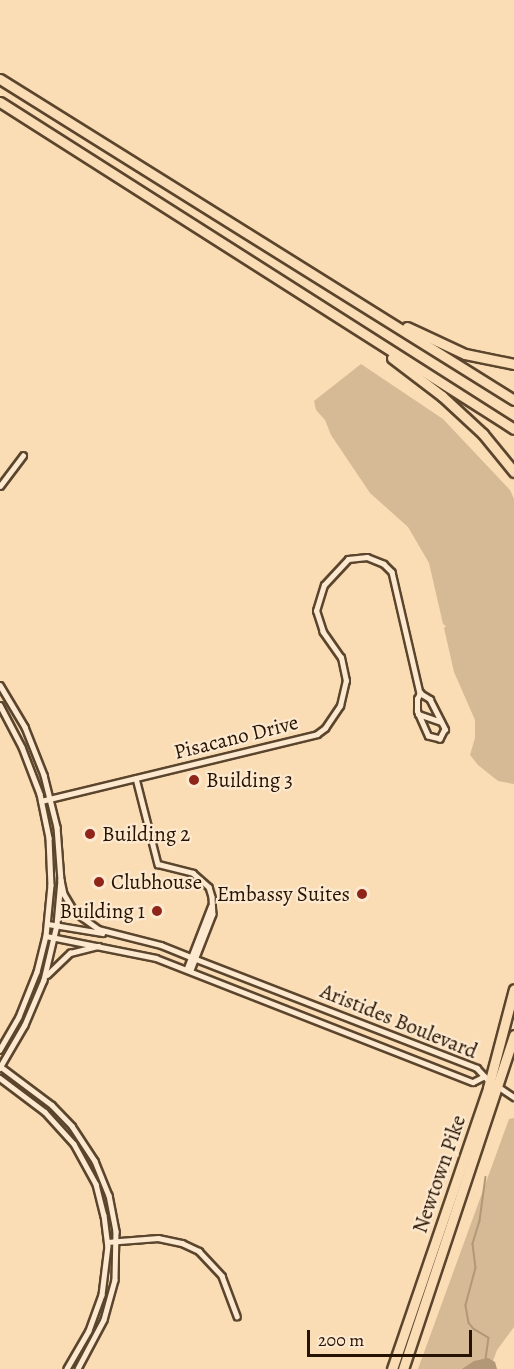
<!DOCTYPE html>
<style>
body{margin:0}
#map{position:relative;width:514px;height:1369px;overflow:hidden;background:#faddb5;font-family:Alegreya,serif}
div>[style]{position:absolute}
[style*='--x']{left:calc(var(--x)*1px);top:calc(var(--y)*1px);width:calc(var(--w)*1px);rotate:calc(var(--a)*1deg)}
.green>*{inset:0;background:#d6ba96}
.water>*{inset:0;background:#b29877}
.stream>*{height:1.5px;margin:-0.75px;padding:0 0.75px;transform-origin:0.75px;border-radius:0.75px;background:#b29877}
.roads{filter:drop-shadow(2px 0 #5b452d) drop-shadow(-2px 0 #5b452d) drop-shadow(0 2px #5b452d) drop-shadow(0 -2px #5b452d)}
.street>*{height:4.5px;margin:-2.25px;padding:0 2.25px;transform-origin:2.25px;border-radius:2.25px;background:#fce9cf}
.highway>*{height:9px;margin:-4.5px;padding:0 4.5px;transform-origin:4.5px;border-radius:4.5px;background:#faddb5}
.dots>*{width:16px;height:16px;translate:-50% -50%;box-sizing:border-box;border:3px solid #fce9cf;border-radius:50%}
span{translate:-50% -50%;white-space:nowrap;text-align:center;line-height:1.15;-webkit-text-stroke:4.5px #fce9cf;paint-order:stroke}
.street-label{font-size:21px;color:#261200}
.poi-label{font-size:21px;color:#261200}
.left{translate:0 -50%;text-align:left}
.right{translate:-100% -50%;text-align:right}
.scale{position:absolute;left:307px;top:1330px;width:165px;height:27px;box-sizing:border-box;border:3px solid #261200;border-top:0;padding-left:8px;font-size:18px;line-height:21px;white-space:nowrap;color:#261200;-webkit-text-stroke:4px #fce9cf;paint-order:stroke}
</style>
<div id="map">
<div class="green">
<i style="clip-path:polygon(361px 364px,443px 419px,510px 490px,514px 499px,514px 784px,498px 781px,478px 765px,470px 755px,475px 738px,475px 720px,454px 672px,444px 628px,446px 626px,443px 624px,429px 563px,408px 527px,370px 493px,331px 435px,325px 420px,316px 410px,314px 401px)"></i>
<i style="clip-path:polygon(514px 1118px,514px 1327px,497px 1350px,490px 1369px,418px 1369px,509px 1119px)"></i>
</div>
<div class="water">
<i style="clip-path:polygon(488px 1358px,495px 1362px,497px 1369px,462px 1369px,474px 1361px)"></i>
</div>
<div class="stream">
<i style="--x:486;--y:1177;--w:44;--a:97.8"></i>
<i style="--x:480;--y:1221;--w:24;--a:107"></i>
<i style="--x:473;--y:1244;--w:24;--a:83"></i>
<i style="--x:476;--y:1268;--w:39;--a:105"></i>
<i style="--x:466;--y:1306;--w:17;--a:80"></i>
<i style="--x:469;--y:1323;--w:8;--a:50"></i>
<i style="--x:474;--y:1329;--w:17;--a:31"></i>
<i style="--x:489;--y:1338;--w:21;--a:98"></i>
</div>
<div class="roads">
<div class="street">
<i style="--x:0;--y:486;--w:38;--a:-53"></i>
<i style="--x:0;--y:685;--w:49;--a:59.2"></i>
<i style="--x:25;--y:727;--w:52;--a:68.4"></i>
<i style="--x:44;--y:775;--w:54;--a:76"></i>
<i style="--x:57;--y:827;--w:53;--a:85.7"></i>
<i style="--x:61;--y:880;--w:45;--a:95.1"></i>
<i style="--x:57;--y:925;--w:57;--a:103.3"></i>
<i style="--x:44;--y:980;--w:49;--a:112.9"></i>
<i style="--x:25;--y:1025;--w:50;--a:120.2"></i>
<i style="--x:420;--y:693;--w:12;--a:31"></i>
<i style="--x:430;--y:699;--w:34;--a:63"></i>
<i style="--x:445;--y:729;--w:11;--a:117"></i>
<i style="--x:440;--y:739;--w:12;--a:-166"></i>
<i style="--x:428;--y:736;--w:27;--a:-114"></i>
<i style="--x:417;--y:711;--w:12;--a:-90"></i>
<i style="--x:417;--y:699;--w:7;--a:-63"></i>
<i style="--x:0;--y:705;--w:47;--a:62.4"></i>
<i style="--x:22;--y:747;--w:50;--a:69"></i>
<i style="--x:40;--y:794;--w:45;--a:78.4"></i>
<i style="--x:49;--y:838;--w:47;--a:87.6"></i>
<i style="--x:51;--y:885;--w:51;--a:95.6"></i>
<i style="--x:46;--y:936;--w:37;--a:104"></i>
<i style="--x:37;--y:972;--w:48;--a:111.8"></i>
<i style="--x:19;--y:1017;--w:38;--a:120"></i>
<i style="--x:418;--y:714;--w:24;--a:19"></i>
<i style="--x:136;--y:778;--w:89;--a:75.7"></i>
<i style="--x:158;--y:864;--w:36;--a:14"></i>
<i style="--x:193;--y:873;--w:21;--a:41"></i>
<i style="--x:209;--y:887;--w:10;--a:73"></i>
<i style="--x:212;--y:897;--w:17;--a:87"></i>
<i style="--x:213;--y:914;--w:60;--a:111.4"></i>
<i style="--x:41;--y:801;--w:284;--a:-13.6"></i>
<i style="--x:317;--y:734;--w:10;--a:-37"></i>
<i style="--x:325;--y:728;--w:27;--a:-56"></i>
<i style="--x:340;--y:706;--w:26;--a:-77"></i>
<i style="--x:346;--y:681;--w:24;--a:-102"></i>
<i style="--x:341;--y:658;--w:32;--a:-125"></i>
<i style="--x:323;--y:632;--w:22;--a:-108"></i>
<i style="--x:316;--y:611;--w:27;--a:-73"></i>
<i style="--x:324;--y:585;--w:35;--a:-47"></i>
<i style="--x:348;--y:559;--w:19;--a:-6"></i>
<i style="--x:367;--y:557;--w:18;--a:22"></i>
<i style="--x:384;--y:564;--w:11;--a:45"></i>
<i style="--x:392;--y:572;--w:124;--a:77"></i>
<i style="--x:61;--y:880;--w:14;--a:78"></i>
<i style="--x:64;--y:894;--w:21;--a:59"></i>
<i style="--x:75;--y:912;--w:29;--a:36"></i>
<i style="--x:98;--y:929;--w:65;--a:14.3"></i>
<i style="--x:161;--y:945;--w:32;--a:22"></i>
<i style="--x:191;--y:957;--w:307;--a:21.2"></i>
<i style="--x:477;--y:1068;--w:18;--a:47"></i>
<i style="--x:48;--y:924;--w:55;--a:9.5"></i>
<i style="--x:46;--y:936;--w:112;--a:11.3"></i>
<i style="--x:156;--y:958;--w:340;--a:21.4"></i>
<i style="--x:473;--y:1082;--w:11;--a:-27"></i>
<i style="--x:187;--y:968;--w:66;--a:-68.8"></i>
<i style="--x:47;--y:975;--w:32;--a:-44"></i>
<i style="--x:70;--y:953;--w:29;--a:-14"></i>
<i style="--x:0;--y:1066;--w:65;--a:36.9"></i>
<i style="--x:52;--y:1105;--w:29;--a:46"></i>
<i style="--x:72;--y:1126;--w:42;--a:56.7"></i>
<i style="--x:95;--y:1161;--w:37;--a:68"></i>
<i style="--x:109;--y:1195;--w:37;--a:79"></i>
<i style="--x:116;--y:1231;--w:49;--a:91.2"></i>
<i style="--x:115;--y:1280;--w:41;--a:105.4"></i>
<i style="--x:104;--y:1320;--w:55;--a:118"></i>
<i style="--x:0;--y:1078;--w:56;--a:37.1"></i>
<i style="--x:45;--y:1112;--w:43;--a:47.8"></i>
<i style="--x:74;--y:1144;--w:46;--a:61.2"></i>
<i style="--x:96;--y:1184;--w:32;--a:76"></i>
<i style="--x:104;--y:1215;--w:31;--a:83"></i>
<i style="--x:108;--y:1246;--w:49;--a:97"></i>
<i style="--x:102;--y:1295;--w:38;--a:110"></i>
<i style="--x:89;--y:1331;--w:44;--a:120.1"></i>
<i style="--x:496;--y:1085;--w:22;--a:34"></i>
<i style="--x:107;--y:1242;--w:51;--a:-4.5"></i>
<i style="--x:158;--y:1238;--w:25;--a:12"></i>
<i style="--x:182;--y:1243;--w:19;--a:25"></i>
<i style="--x:199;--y:1251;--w:34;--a:47"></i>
<i style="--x:222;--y:1276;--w:43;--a:69.4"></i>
</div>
<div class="highway">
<i style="--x:0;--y:79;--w:606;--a:31.99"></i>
<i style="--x:0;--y:102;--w:609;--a:32.46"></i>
<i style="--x:407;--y:327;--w:64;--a:25"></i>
<i style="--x:465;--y:354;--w:50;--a:11.5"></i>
<i style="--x:392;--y:358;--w:63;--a:37.2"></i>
<i style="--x:442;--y:396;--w:56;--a:42.8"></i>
<i style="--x:483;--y:434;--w:49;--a:50.8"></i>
<i style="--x:392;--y:1369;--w:297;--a:-71.1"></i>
<i style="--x:488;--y:1088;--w:102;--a:-75.3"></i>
<i style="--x:403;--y:1369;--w:352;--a:-71.6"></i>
</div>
</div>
<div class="dots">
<i style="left:194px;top:780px;background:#8f2418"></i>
<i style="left:90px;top:834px;background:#8f2418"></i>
<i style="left:99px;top:882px;background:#8f2418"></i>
<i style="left:362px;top:894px;background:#8f2418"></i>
<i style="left:157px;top:911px;background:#8f2418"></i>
</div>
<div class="street-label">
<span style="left:236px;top:737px;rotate:-14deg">Pisacano Drive</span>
<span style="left:399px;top:1021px;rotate:22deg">Aristides Boulevard</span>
<span style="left:439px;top:1174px;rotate:-71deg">Newtown Pike</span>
</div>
<div class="poi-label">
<span class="left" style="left:206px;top:780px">Building 3</span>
<span class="left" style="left:102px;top:834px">Building 2</span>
<span class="left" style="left:111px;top:882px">Clubhouse</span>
<span class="right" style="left:350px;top:894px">Embassy Suites</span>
<span class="right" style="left:145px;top:911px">Building 1</span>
</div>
<div class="scale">200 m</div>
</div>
